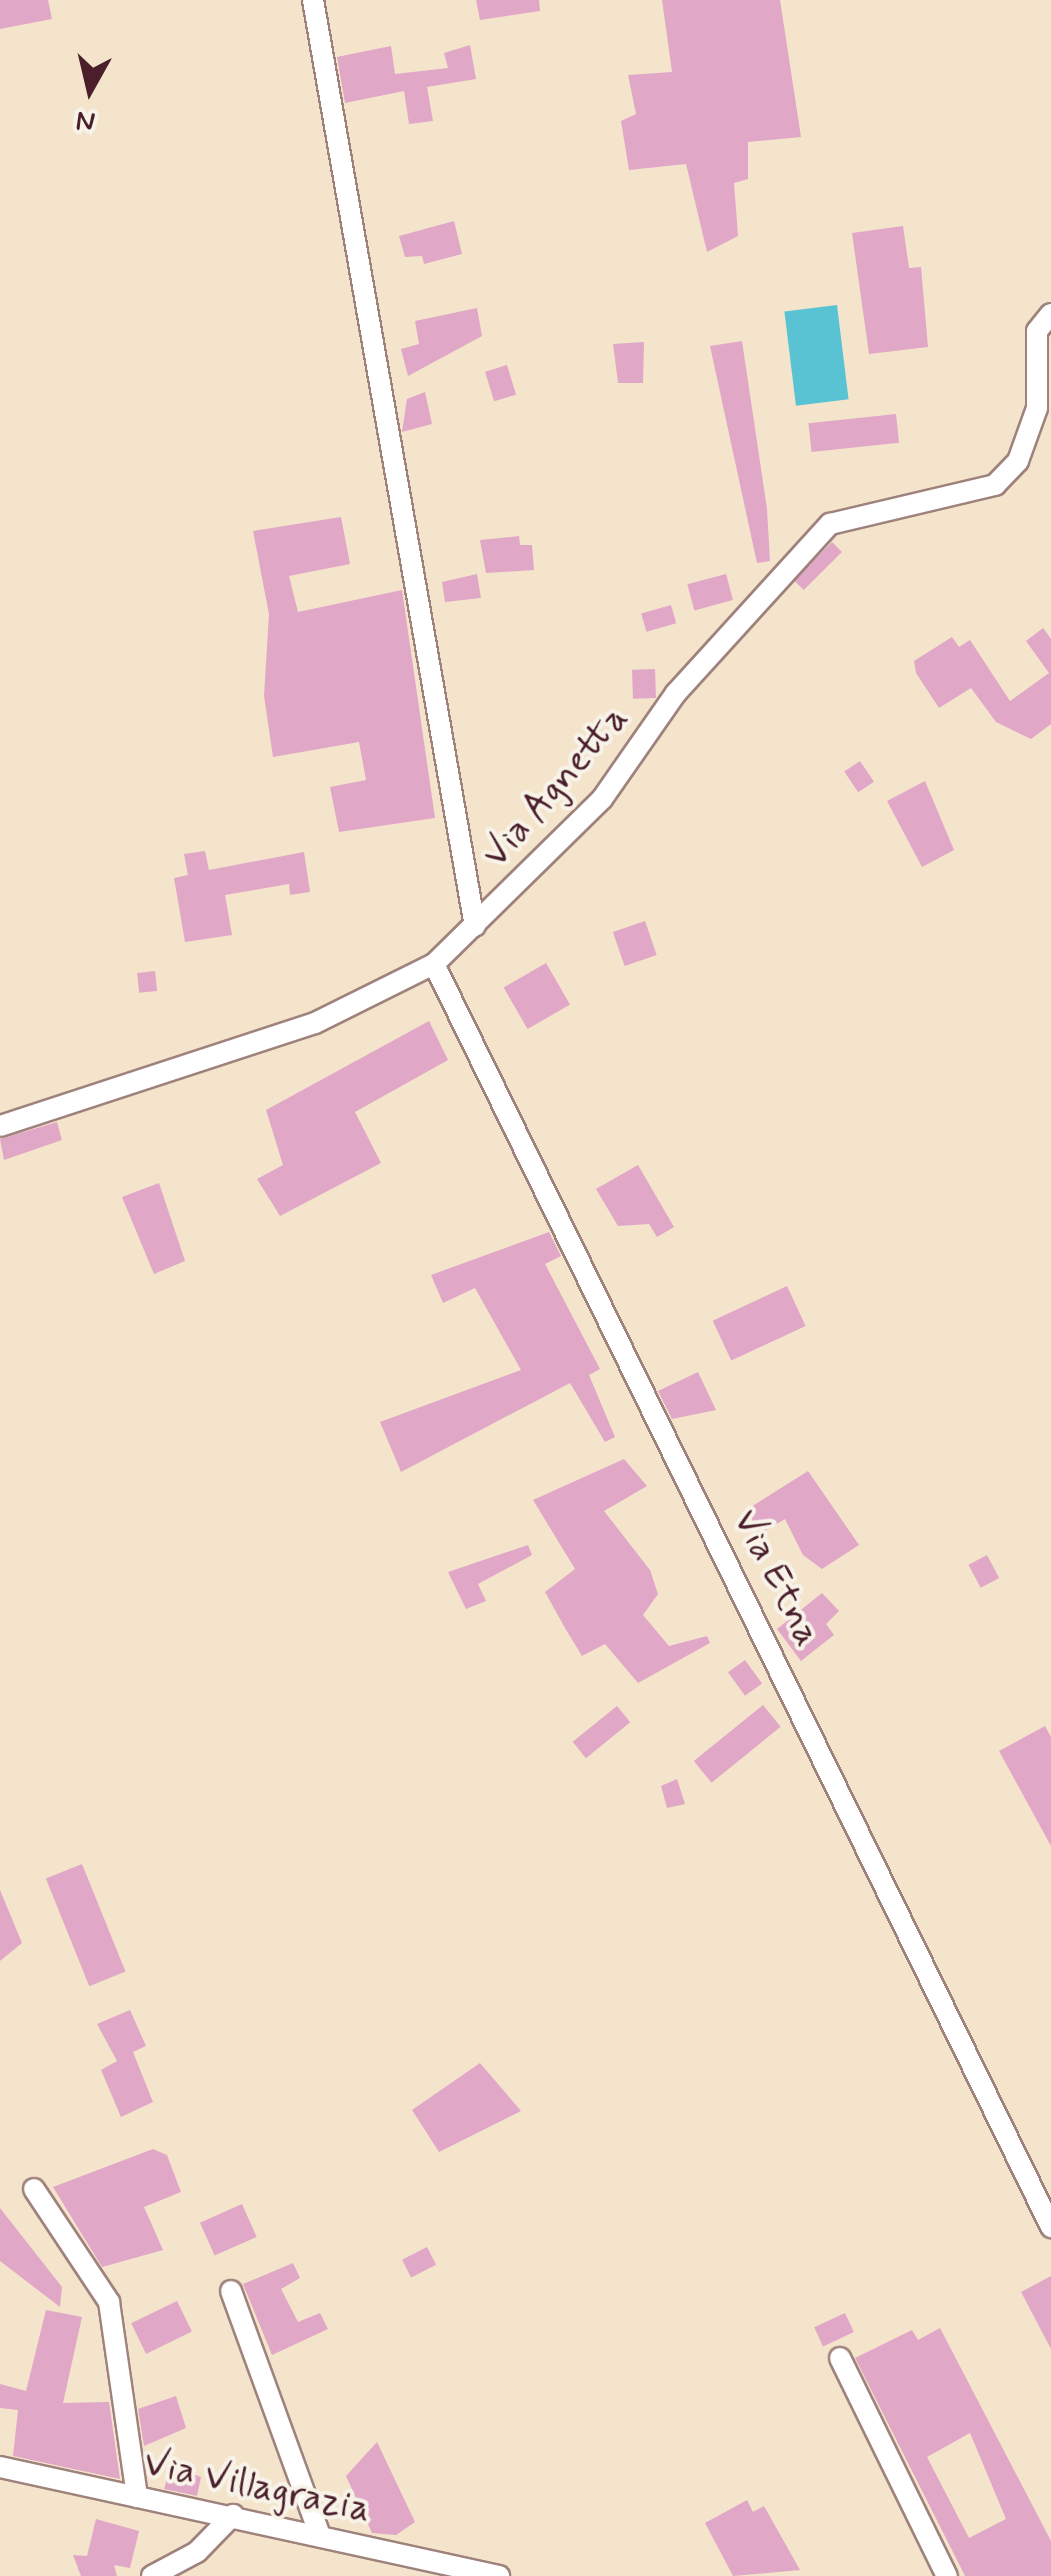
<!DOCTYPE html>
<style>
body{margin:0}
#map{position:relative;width:1051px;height:2576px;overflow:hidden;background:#f4e4cc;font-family:Mynerve,sans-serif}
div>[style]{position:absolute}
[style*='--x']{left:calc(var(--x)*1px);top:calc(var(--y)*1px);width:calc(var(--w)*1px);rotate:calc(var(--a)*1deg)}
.water>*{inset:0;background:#59c3d4;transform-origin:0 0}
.building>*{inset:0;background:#e1a7c7;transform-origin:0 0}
.roads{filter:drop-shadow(2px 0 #9f827c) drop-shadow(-2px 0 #9f827c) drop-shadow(0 2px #9f827c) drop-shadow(0 -2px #9f827c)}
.street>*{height:20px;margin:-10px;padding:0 10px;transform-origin:10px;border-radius:10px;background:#fff}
span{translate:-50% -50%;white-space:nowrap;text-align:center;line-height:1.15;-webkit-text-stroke:8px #f7f3e8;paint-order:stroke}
.street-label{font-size:38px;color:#4a1f2b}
.north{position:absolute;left:40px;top:40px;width:100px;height:100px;-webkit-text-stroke:8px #f7f3e8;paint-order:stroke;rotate:188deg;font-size:28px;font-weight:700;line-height:40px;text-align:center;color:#4a1f2b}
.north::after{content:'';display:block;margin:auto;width:35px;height:45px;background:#4a1f2b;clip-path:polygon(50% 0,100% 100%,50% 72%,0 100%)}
</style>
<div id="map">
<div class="water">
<i style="left:837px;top:305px;width:95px;height:53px;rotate:83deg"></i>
</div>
<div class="building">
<i style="clip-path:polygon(0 0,48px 0,52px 19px,0 29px)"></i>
<i style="clip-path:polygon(476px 0,539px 0,540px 11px,480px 20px)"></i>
<i style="clip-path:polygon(662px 0,780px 0,801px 137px,748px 142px,748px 179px,734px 183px,738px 236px,707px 252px,686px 164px,629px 170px,621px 121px,636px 114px,628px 75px,672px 72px)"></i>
<i style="clip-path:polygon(470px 45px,476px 79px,427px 87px,433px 121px,409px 124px,404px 91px,345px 103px,337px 57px,391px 46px,395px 74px,448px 68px,444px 53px)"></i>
<i style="clip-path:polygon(454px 221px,462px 254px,424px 264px,422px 256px,405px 257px,399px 236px)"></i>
<i style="clip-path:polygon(903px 226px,909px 268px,921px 267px,928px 347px,869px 354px,852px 233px)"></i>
<i style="clip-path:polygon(477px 308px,482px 336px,408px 376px,401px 349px,419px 344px,415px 321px)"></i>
<i style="clip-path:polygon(742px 341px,767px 509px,770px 561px,757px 563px,710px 346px)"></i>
<i style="clip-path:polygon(644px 342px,643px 383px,618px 383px,613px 344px)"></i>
<i style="left:507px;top:365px;width:31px;height:23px;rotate:73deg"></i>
<i style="clip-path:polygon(425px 392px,432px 424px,402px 432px,407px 399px)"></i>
<i style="left:896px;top:414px;width:29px;height:88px;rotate:84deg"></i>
<i style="clip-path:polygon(341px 517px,350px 564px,289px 576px,298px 612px,402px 590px,435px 818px,339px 832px,330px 787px,366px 780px,359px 742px,273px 757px,264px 696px,269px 614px,253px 531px)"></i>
<i style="clip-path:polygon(519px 536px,520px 545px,532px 545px,534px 570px,486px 573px,480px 540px)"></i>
<i style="left:832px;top:542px;width:14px;height:54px;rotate:45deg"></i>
<i style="clip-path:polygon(477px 574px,481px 598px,445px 602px,442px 582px)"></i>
<i style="left:726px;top:574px;width:27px;height:40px;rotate:75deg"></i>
<i style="left:671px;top:605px;width:19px;height:31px;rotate:74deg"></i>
<i style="clip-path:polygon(1043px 628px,1051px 639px,1051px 724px,1031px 739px,996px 722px,971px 688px,939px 708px,916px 673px,914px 661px,952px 637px,959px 647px,970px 640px,1010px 701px,1049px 673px,1026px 641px)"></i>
<i style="left:655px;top:669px;width:29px;height:23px;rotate:88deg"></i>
<i style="left:860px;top:761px;width:25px;height:19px;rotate:56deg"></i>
<i style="clip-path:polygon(925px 781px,954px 850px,922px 867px,887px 801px)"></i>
<i style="clip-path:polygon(205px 851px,209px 870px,304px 852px,310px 892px,290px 895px,289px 884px,225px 895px,232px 935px,185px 942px,174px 878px,188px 875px,184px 854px)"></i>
<i style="left:645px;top:921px;width:36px;height:34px;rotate:71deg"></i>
<i style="left:546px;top:963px;width:48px;height:49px;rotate:60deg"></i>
<i style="left:155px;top:971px;width:20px;height:18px;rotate:84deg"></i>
<i style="clip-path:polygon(429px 1021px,448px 1060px,355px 1112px,381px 1163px,280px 1216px,257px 1179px,283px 1165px,266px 1110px)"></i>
<i style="clip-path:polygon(57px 1122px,62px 1140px,4px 1160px,0 1139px)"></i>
<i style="clip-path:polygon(638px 1165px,674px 1227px,657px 1237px,649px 1224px,618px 1226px,596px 1189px)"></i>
<i style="clip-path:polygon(159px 1183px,185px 1261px,154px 1274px,122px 1197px)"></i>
<i style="clip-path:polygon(549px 1232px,561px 1256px,545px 1264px,600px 1369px,589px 1375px,615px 1437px,605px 1442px,570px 1383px,401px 1472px,380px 1422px,521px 1370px,475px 1288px,443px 1303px,431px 1275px)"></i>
<i style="left:787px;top:1286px;width:44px;height:82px;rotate:65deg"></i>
<i style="clip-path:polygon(698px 1372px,716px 1410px,672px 1419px,658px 1391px)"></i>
<i style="clip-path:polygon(624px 1459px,647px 1486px,604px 1511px,650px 1570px,658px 1594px,643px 1615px,669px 1646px,707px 1636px,710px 1643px,638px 1683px,605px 1644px,582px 1656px,565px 1628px,545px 1592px,575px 1569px,533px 1500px)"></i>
<i style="clip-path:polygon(808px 1471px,859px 1545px,822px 1569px,803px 1555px,785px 1519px,760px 1534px,746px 1510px)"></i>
<i style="clip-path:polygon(528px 1545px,532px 1555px,478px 1584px,486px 1601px,466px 1609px,448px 1572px)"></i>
<i style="left:987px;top:1555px;width:26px;height:21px;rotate:62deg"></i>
<i style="clip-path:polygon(822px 1593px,839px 1611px,826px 1624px,834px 1635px,801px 1661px,777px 1629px)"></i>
<i style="left:745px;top:1660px;width:29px;height:21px;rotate:54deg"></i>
<i style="left:763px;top:1705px;width:28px;height:89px;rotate:51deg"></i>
<i style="left:617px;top:1706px;width:21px;height:57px;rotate:51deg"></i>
<i style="clip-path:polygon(1045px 1726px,1051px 1737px,1051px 1846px,999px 1751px)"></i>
<i style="clip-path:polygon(677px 1779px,685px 1804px,667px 1808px,661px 1786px)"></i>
<i style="left:82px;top:1864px;width:116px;height:39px;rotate:68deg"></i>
<i style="clip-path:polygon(0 1890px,22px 1943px,0 1961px)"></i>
<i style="clip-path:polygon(130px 2010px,146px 2046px,133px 2052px,153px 2102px,121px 2117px,101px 2070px,117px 2061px,97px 2024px)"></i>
<i style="clip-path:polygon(480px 2063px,521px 2111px,439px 2152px,412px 2110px)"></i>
<i style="clip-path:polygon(153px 2149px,167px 2155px,181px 2192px,144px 2207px,163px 2250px,102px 2267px,53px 2187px)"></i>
<i style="left:242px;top:2204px;width:36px;height:46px;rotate:66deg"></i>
<i style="clip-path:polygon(0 2208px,62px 2287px,60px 2307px,0 2261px)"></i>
<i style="left:427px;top:2247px;width:20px;height:28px;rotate:63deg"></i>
<i style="clip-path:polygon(293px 2263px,300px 2278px,281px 2289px,298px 2322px,320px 2313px,328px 2329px,272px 2355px,243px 2284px)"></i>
<i style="clip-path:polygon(1051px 2276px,1051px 2349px,1021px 2292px)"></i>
<i style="left:177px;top:2301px;width:34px;height:51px;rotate:64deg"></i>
<i style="clip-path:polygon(46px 2310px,82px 2317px,63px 2403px,109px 2402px,120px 2479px,13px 2456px,18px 2410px,0 2408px,0 2384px,26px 2391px)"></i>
<i style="left:845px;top:2313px;width:21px;height:34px;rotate:65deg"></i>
<i style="clip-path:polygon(evenodd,940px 2328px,1051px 2541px,1051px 2576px,965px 2576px,855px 2358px,912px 2330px,918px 2340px,940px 2328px,970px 2433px,1006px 2519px,969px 2538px,927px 2457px,970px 2433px)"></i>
<i style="clip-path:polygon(176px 2396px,186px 2428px,144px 2446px,138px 2409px)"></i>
<i style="clip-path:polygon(377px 2442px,415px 2522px,396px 2535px,372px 2533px,346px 2476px)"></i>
<i style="clip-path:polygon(171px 2466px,201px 2477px,197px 2496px,164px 2489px)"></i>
<i style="clip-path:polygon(747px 2500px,753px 2512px,764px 2506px,800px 2570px,733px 2576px,705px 2523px)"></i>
<i style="clip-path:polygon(96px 2519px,139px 2531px,130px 2568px,114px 2565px,117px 2576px,81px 2576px,73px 2555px,87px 2556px)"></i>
</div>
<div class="roads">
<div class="street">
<i style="--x:313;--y:0;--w:940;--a:80.08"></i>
<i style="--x:434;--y:964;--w:1406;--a:63.96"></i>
<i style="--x:0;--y:1126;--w:331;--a:-18.1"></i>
<i style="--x:315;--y:1023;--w:133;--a:-26.4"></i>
<i style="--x:434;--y:964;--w:235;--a:-44.5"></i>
<i style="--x:602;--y:799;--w:129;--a:-55.1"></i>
<i style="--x:676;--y:693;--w:229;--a:-47.7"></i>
<i style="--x:830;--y:524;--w:170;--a:-13.3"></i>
<i style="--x:995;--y:485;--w:33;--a:-46"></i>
<i style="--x:1018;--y:461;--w:56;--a:-70.3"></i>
<i style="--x:1037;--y:408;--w:77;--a:-90"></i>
<i style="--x:1037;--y:331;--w:22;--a:-51"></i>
<i style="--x:34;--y:2189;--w:136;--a:56.4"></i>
<i style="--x:109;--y:2302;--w:197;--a:81.8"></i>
<i style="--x:231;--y:2291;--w:261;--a:70"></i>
<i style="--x:840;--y:2358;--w:243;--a:63.9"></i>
<i style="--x:0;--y:2467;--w:511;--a:12.32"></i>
<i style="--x:152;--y:2576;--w:51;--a:-28.1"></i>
<i style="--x:197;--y:2552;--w:52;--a:-45.8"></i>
</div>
</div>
<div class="street-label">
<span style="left:556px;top:787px;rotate:-49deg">Via Agnetta</span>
<span style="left:776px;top:1578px;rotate:63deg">Via Etna</span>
<span style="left:257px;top:2487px;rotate:12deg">Via Villagrazia</span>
</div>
<div class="north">N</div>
</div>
